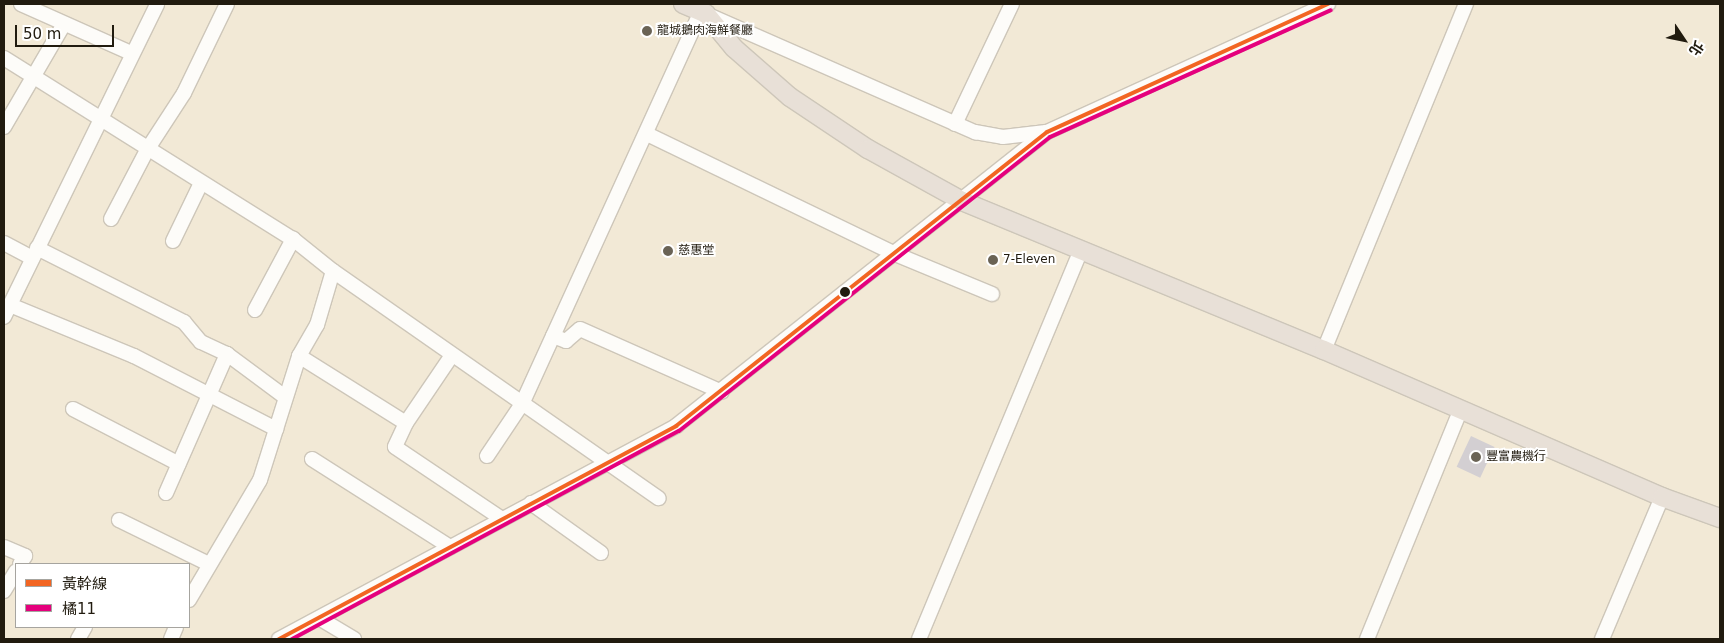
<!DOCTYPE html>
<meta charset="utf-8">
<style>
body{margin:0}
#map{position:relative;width:1724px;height:643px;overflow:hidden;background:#f2e9d6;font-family:"DejaVu Sans","Noto Sans TC",sans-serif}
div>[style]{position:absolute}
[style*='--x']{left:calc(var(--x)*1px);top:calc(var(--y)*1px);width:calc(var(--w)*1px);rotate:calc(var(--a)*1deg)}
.building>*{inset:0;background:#d3cfd2;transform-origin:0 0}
.roads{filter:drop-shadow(1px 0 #cdc6b9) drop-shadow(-1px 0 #cdc6b9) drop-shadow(0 1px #cdc6b9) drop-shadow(0 -1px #cdc6b9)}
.minor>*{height:14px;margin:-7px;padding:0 7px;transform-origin:7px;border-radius:7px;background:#fdfcf9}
.major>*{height:18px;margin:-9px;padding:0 9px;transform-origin:9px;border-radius:9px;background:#e8e0d7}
.bus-1>*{height:4px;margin:-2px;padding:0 2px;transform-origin:2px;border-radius:2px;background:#f26522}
.bus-2>*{height:4px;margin:-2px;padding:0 2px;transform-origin:2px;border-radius:2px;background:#e5007d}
.dots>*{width:14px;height:14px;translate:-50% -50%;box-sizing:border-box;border:2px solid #fff;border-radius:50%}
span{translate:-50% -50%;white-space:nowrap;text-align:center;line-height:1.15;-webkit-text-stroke:4px #fff;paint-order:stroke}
.poi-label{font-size:12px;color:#211b0f}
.left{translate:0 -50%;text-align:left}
.frame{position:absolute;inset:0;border:5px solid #211b0f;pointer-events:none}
.legend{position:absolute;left:15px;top:563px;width:175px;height:65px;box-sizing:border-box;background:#fff;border:1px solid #a6a49f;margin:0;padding:6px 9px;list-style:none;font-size:15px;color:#211b0f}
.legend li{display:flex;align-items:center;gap:10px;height:25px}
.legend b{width:25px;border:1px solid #a6a49f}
.north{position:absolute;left:1659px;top:15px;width:50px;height:50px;-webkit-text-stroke:4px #fff;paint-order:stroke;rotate:124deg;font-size:14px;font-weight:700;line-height:20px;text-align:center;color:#211b0f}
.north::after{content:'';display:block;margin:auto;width:18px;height:22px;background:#211b0f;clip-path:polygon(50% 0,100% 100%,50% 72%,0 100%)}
.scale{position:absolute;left:15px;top:25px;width:99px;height:22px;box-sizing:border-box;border:2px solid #211b0f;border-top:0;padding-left:6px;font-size:15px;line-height:18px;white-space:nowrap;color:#211b0f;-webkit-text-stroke:4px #fff;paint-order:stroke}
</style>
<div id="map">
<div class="building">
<i style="left:1471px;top:436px;width:26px;height:34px;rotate:25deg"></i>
</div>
<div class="roads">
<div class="minor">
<i style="--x:21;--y:4;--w:120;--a:24"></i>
<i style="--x:708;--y:15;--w:292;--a:23.7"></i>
<i style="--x:975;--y:132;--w:28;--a:10"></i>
<i style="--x:1003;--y:137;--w:43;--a:-6.6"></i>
<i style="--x:4;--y:58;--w:341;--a:32.1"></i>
<i style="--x:293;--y:239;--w:51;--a:38.7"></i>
<i style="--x:333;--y:271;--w:397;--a:34.9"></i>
<i style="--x:955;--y:124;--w:133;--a:-64.6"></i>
<i style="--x:4;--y:127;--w:119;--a:-59.8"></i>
<i style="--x:647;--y:134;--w:276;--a:25.8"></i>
<i style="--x:895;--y:254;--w:105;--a:22.4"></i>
<i style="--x:111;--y:219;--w:78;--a:-62.4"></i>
<i style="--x:147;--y:150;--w:68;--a:-57"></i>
<i style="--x:184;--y:93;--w:99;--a:-64.2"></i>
<i style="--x:173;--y:241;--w:64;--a:-64.2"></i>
<i style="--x:4;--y:243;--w:32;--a:28"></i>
<i style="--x:37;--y:248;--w:165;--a:26.7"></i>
<i style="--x:184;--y:322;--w:26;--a:50"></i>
<i style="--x:201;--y:342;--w:29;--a:25"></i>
<i style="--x:227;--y:354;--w:72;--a:36.6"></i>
<i style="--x:10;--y:305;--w:134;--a:22.4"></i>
<i style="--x:134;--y:356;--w:160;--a:27.2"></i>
<i style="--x:255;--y:310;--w:81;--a:-61.8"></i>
<i style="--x:4;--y:317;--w:348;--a:-63.9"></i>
<i style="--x:553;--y:336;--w:14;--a:21"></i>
<i style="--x:566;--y:341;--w:18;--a:-41"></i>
<i style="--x:580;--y:329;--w:155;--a:23.9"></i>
<i style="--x:1324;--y:350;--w:374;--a:-67.7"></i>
<i style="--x:299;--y:356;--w:126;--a:32.1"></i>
<i style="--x:406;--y:423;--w:26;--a:115"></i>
<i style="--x:395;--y:447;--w:129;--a:33.9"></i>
<i style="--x:73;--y:409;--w:119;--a:27.4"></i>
<i style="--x:406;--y:423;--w:82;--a:-55.9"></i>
<i style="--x:487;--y:456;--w:63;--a:-56.1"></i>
<i style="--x:522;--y:404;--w:431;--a:-65.5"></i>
<i style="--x:312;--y:459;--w:164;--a:32.5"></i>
<i style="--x:166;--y:493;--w:152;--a:-66.3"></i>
<i style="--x:531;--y:503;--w:86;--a:35.5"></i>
<i style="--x:119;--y:520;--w:100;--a:26.1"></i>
<i style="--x:4;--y:547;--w:23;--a:23"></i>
<i style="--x:25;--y:556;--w:9;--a:122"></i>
<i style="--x:4;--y:591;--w:23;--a:-59"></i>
<i style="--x:189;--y:600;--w:139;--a:-59.4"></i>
<i style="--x:260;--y:480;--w:130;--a:-72.5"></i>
<i style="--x:299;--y:356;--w:36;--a:-60"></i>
<i style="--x:317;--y:325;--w:56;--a:-73.5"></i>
<i style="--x:319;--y:618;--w:41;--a:31"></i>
<i style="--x:78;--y:639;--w:14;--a:-60"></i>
<i style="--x:171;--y:639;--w:13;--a:-67"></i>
<i style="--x:279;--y:639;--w:451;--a:-28.2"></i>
<i style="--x:676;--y:426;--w:473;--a:-38.4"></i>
<i style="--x:1047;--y:132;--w:309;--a:-24.5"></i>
<i style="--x:919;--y:639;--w:419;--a:-67.4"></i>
<i style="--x:1367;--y:639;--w:248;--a:-67.8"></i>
<i style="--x:1602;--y:639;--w:154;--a:-67.1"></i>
</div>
<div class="major">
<i style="--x:683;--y:4;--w:25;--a:23"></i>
<i style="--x:706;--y:14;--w:44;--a:50.5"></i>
<i style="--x:734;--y:48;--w:74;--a:41.2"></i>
<i style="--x:790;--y:97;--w:94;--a:33.7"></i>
<i style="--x:868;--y:149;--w:107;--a:29"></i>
<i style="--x:962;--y:201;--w:391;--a:22.4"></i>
<i style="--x:1324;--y:350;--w:369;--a:23.5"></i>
<i style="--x:1662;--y:497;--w:62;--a:19.9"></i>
</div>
</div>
<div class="bus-1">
<i style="--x:279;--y:639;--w:451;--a:-28.2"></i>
<i style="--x:676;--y:426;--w:473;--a:-38.4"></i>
<i style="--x:1047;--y:132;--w:309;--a:-24.5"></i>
</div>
<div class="bus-2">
<i style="--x:292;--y:639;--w:439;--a:-28.3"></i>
<i style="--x:679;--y:431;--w:473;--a:-38.4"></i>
<i style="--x:1050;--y:137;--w:308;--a:-24.3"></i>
</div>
<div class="dots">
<i style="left:647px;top:31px;background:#6a6355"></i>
<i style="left:668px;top:251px;background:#6a6355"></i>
<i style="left:993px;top:260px;background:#6a6355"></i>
<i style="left:845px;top:292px;background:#211b0f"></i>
<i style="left:1476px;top:457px;background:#6a6355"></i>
</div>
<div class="poi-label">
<span class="left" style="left:657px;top:31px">龍城鵝肉海鮮餐廳</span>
<span class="left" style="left:678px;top:251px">慈惠堂</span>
<span class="left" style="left:1003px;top:260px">7-Eleven</span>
<span class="left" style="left:1486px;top:457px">豐富農機行</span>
</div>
<div class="frame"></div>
<ul class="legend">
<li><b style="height:6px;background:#f26522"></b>黃幹線</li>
<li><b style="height:6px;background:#e5007d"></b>橘11</li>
</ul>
<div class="north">北</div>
<div class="scale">50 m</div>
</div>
